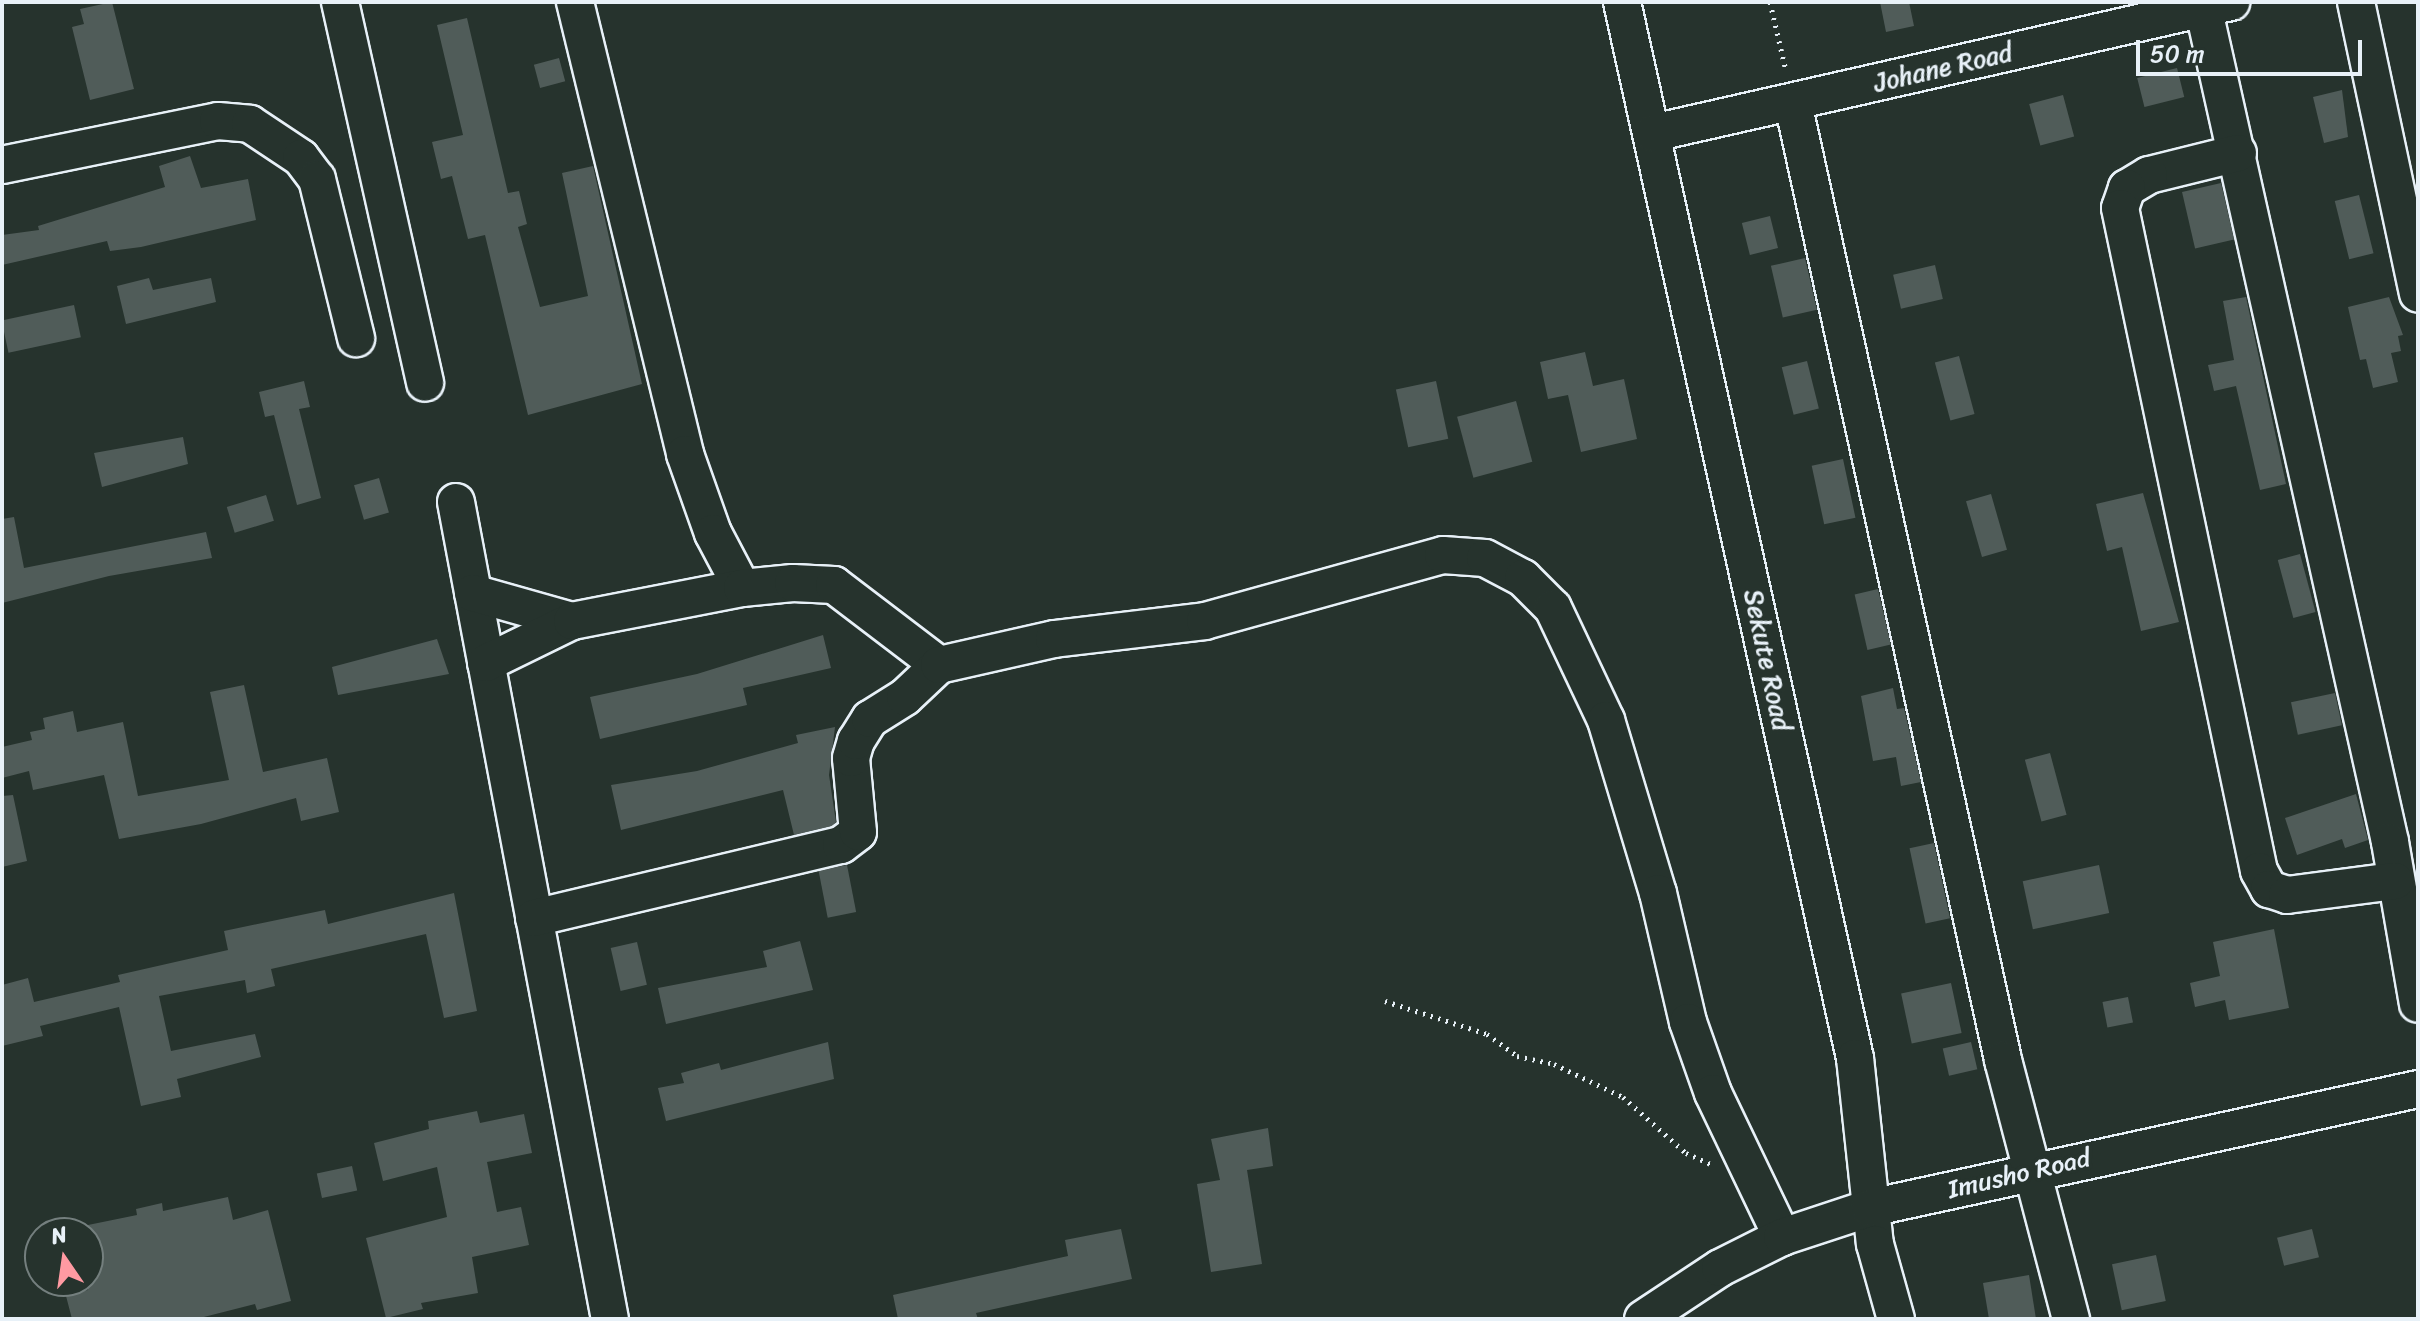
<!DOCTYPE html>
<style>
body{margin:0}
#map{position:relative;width:2420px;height:1321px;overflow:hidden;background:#26332d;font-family:Sriracha,sans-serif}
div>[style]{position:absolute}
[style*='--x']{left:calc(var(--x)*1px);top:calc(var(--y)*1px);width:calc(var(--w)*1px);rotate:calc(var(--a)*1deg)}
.building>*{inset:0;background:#505c59;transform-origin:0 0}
.path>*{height:5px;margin-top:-2.5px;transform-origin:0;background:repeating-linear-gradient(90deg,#e8f1f8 0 2px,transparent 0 8px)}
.roads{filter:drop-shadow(2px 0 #e8f1f8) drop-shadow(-2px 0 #e8f1f8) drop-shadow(0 2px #e8f1f8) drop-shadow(0 -2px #e8f1f8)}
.minor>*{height:36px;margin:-18px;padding:0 18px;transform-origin:18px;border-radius:18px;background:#26332d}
span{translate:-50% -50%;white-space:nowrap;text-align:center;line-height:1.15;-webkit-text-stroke:7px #26332d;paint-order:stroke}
.street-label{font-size:26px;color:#e8f1f8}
.frame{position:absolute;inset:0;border:4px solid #e8f1f8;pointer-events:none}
.north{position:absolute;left:24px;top:1217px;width:80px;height:80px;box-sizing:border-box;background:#26332d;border:2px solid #747f7e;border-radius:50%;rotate:347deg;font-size:22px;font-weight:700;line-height:32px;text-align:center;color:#e8f1f8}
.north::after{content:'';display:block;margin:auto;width:28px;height:36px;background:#ff9aa2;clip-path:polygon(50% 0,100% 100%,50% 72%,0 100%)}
.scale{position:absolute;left:2136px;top:40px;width:226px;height:36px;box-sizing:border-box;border:4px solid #e8f1f8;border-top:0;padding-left:10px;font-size:24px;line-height:28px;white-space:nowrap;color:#e8f1f8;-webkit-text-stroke:6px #26332d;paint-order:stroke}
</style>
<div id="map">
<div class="building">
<i style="clip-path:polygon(112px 2px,134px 89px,90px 100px,72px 27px,84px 24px,80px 9px)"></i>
<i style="clip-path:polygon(1880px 2px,1909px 2px,1914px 26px,1886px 32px)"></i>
<i style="clip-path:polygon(467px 18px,508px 193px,519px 191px,527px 224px,518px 227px,540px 307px,588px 296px,562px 173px,593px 166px,642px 384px,528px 415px,485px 235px,468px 239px,452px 176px,441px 179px,432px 142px,463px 135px,437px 25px)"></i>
<i style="left:559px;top:58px;width:24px;height:26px;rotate:75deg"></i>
<i style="left:2177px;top:68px;width:30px;height:41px;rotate:76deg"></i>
<i style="clip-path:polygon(2342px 90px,2348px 137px,2324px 143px,2313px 97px)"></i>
<i style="left:2063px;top:95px;width:43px;height:35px;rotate:75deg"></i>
<i style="clip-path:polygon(190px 156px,201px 188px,248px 179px,256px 220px,141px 247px,110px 251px,107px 241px,2px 265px,2px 235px,39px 230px,38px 226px,165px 187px,159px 166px)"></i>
<i style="left:2221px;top:183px;width:58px;height:40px;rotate:77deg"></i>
<i style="left:2359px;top:195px;width:60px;height:25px;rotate:76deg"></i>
<i style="left:1770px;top:216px;width:33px;height:29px;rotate:76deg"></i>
<i style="left:1805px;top:258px;width:53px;height:35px;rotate:77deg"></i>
<i style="left:1935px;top:265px;width:35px;height:43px;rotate:77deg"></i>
<i style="clip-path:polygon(149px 278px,153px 290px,211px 278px,216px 302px,126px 324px,117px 286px)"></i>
<i style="clip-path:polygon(2246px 297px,2286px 484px,2260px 490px,2236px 386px,2214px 391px,2208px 365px,2234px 360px,2223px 301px)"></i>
<i style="clip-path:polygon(2389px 297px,2403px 335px,2398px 336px,2401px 351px,2391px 353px,2398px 382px,2373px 388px,2366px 359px,2360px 360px,2348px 307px)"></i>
<i style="left:74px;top:305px;width:33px;height:74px;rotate:78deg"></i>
<i style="clip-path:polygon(1585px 352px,1593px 386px,1624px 379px,1637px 439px,1581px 452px,1568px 395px,1548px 399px,1540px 362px)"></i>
<i style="left:1959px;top:356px;width:60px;height:25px;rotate:75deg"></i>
<i style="left:1807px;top:361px;width:49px;height:26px;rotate:76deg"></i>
<i style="clip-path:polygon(304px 381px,310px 407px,299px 409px,321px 498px,297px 505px,274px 415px,265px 417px,259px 392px)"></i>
<i style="left:1436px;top:381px;width:59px;height:41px;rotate:78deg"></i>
<i style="left:1516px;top:401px;width:63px;height:61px;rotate:75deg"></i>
<i style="clip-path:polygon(183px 437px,188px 464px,102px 487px,94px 453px)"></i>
<i style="left:1843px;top:459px;width:60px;height:32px;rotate:78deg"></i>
<i style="left:379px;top:478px;width:36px;height:26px;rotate:74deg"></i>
<i style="clip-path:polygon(2143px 493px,2179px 622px,2141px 631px,2122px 547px,2107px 551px,2096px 504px)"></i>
<i style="left:1991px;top:494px;width:58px;height:26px;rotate:74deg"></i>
<i style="left:266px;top:495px;width:27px;height:41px;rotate:73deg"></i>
<i style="clip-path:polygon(14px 517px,24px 568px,206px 532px,212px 558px,109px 576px,2px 603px,2px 519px)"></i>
<i style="left:2300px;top:554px;width:60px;height:23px;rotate:75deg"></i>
<i style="left:1878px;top:589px;width:57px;height:24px;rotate:77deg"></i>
<i style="clip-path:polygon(823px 635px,831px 668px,743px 688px,747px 705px,600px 739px,590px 697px,697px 674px)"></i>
<i style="clip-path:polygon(437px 639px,449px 674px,338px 695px,332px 667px)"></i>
<i style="clip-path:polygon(244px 685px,263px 772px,327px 758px,339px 812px,301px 821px,296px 798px,201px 824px,119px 839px,104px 775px,33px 790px,29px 771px,2px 778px,2px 747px,32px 740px,30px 732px,45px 729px,43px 718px,73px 711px,77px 732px,123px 722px,138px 796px,229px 780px,210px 692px)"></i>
<i style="clip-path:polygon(1893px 688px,1897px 709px,1904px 708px,1921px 782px,1901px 786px,1896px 757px,1873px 761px,1861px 696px)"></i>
<i style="left:2335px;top:693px;width:33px;height:45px;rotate:78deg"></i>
<i style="clip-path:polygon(835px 727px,829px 775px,836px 822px,832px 826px,794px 835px,783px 790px,621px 830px,611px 785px,697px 771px,798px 743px,796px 735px)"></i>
<i style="left:2050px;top:753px;width:64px;height:26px;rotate:75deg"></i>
<i style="clip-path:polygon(2356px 794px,2368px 840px,2345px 848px,2342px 839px,2297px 855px,2285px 818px)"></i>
<i style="clip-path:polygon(13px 795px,27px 861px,2px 867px,2px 796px)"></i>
<i style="left:1934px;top:843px;width:77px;height:25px;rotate:78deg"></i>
<i style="left:847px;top:865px;width:48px;height:29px;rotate:79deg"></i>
<i style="left:2099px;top:865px;width:49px;height:78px;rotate:78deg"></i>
<i style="clip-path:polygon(454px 893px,477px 1011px,444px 1018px,426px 934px,271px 969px,275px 986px,247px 993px,245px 980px,159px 996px,171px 1051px,255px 1034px,261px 1057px,177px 1079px,181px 1097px,141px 1106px,119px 1007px,40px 1026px,43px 1036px,2px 1046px,2px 985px,28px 978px,34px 1002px,120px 982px,118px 975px,228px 950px,224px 931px,325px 910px,328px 924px)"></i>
<i style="clip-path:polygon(2274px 929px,2289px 1008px,2229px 1020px,2225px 1000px,2195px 1007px,2190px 983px,2220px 976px,2213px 942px)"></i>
<i style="clip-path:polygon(800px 941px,813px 990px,666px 1024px,658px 988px,767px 967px,763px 951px)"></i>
<i style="left:637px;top:942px;width:44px;height:27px;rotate:77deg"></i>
<i style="left:1951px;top:983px;width:51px;height:51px;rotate:78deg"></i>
<i style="left:2128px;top:997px;width:26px;height:26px;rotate:79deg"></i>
<i style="clip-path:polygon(828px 1042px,834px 1079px,666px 1121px,658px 1088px,684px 1083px,681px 1073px,719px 1063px,721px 1070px)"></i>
<i style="left:1971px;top:1042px;width:28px;height:29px;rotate:77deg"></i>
<i style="clip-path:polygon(477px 1111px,480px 1123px,524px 1114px,532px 1153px,487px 1162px,497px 1212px,521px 1207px,529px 1245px,472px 1257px,478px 1293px,421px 1303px,423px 1309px,386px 1318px,366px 1238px,447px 1217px,437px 1167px,383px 1181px,374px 1143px,429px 1129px,428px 1121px)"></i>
<i style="clip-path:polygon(1268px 1128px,1273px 1166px,1247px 1170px,1262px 1264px,1211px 1272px,1197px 1184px,1220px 1180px,1211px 1139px)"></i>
<i style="left:352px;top:1166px;width:25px;height:36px;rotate:78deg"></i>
<i style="clip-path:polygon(228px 1197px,233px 1220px,268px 1210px,291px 1301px,257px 1310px,255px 1304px,196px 1319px,72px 1319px,66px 1296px,88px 1290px,88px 1225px,137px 1215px,136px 1209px,162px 1203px,163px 1211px)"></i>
<i style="clip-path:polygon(1121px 1229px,1132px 1279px,976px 1313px,978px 1319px,898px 1319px,893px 1295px,1068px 1256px,1065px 1240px)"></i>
<i style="left:2312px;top:1229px;width:29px;height:36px;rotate:76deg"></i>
<i style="left:2156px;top:1255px;width:47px;height:45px;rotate:78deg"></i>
<i style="clip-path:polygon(2029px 1275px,2036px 1319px,1989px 1319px,1983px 1283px)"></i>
</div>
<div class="path">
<i style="--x:1770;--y:2;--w:71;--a:76.9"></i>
<i style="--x:1385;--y:1001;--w:107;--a:17.9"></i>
<i style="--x:1487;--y:1034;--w:37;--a:36"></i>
<i style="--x:1517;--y:1056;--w:38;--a:12"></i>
<i style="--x:1554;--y:1064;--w:76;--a:25.6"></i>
<i style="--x:1623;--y:1097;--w:84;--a:41.6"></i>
<i style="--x:1686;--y:1153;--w:27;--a:24"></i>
</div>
<div class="roads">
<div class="minor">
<i style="--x:340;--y:2;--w:390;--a:77.4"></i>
<i style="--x:575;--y:2;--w:465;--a:76.3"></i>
<i style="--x:685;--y:454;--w:84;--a:70.5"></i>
<i style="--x:713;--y:533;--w:62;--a:62.2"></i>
<i style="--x:1622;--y:2;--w:1081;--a:77.56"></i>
<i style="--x:1855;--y:1058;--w:187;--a:83.9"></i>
<i style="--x:1875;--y:1244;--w:78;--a:74.4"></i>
<i style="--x:2202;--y:2;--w:861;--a:77.38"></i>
<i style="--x:2390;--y:842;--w:164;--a:80.2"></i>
<i style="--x:2356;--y:2;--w:298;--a:78"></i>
<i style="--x:1793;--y:103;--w:980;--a:77.62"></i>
<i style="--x:2003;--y:1060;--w:268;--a:75.3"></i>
<i style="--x:1653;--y:133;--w:593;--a:-12.77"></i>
<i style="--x:2238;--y:153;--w:92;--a:166.1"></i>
<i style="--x:2149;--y:175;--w:26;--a:149"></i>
<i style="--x:2127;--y:188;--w:21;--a:109"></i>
<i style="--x:2120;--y:208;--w:677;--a:78.16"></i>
<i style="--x:2259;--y:871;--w:21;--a:61"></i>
<i style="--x:2269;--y:889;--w:19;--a:18"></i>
<i style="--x:2287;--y:895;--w:109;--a:-7.4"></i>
<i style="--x:2;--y:165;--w:220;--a:-11.5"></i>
<i style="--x:218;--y:121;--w:32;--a:5"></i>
<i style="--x:250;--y:124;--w:61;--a:33.7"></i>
<i style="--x:301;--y:158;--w:26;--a:53"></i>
<i style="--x:317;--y:179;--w:164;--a:76.2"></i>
<i style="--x:456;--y:502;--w:831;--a:79.33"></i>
<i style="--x:473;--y:593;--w:103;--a:15.8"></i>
<i style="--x:486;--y:663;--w:96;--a:-26"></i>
<i style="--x:572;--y:621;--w:173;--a:-11"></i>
<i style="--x:742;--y:588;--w:51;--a:-5.6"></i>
<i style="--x:793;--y:583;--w:41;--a:2.8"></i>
<i style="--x:834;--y:585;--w:132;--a:37.3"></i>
<i style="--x:534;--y:918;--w:316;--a:-13.4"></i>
<i style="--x:841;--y:845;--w:21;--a:-37"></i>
<i style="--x:858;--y:832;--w:74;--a:-95.4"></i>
<i style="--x:851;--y:758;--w:18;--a:-74"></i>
<i style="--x:856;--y:741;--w:26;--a:-58"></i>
<i style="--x:870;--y:719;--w:41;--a:-32.2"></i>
<i style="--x:905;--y:697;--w:47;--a:-43.3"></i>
<i style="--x:939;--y:665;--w:118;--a:-12.7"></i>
<i style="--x:1054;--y:639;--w:152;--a:-6.8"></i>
<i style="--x:1205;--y:621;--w:247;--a:-15.5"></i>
<i style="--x:1443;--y:555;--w:42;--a:4.1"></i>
<i style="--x:1485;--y:558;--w:43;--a:27.8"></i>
<i style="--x:1523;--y:578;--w:42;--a:45"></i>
<i style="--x:1553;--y:608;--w:124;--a:64.7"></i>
<i style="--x:1606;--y:720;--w:181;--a:73.3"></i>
<i style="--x:1658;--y:893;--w:132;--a:76.9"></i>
<i style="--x:1688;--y:1022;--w:75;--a:70.6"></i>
<i style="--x:1713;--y:1093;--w:160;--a:64.4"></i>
<i style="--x:1643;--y:1319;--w:92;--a:-33.5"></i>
<i style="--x:1720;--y:1268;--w:69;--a:-26.6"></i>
<i style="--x:1782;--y:1237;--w:93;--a:-18.2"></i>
<i style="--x:1870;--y:1208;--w:561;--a:-12.25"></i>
</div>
</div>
<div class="street-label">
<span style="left:1943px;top:68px;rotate:-13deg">Johane Road</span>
<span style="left:1767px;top:660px;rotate:78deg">Sekute Road</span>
<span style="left:2019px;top:1174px;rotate:-13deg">Imusho Road</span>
</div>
<div class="frame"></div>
<div class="north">N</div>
<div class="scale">50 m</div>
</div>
